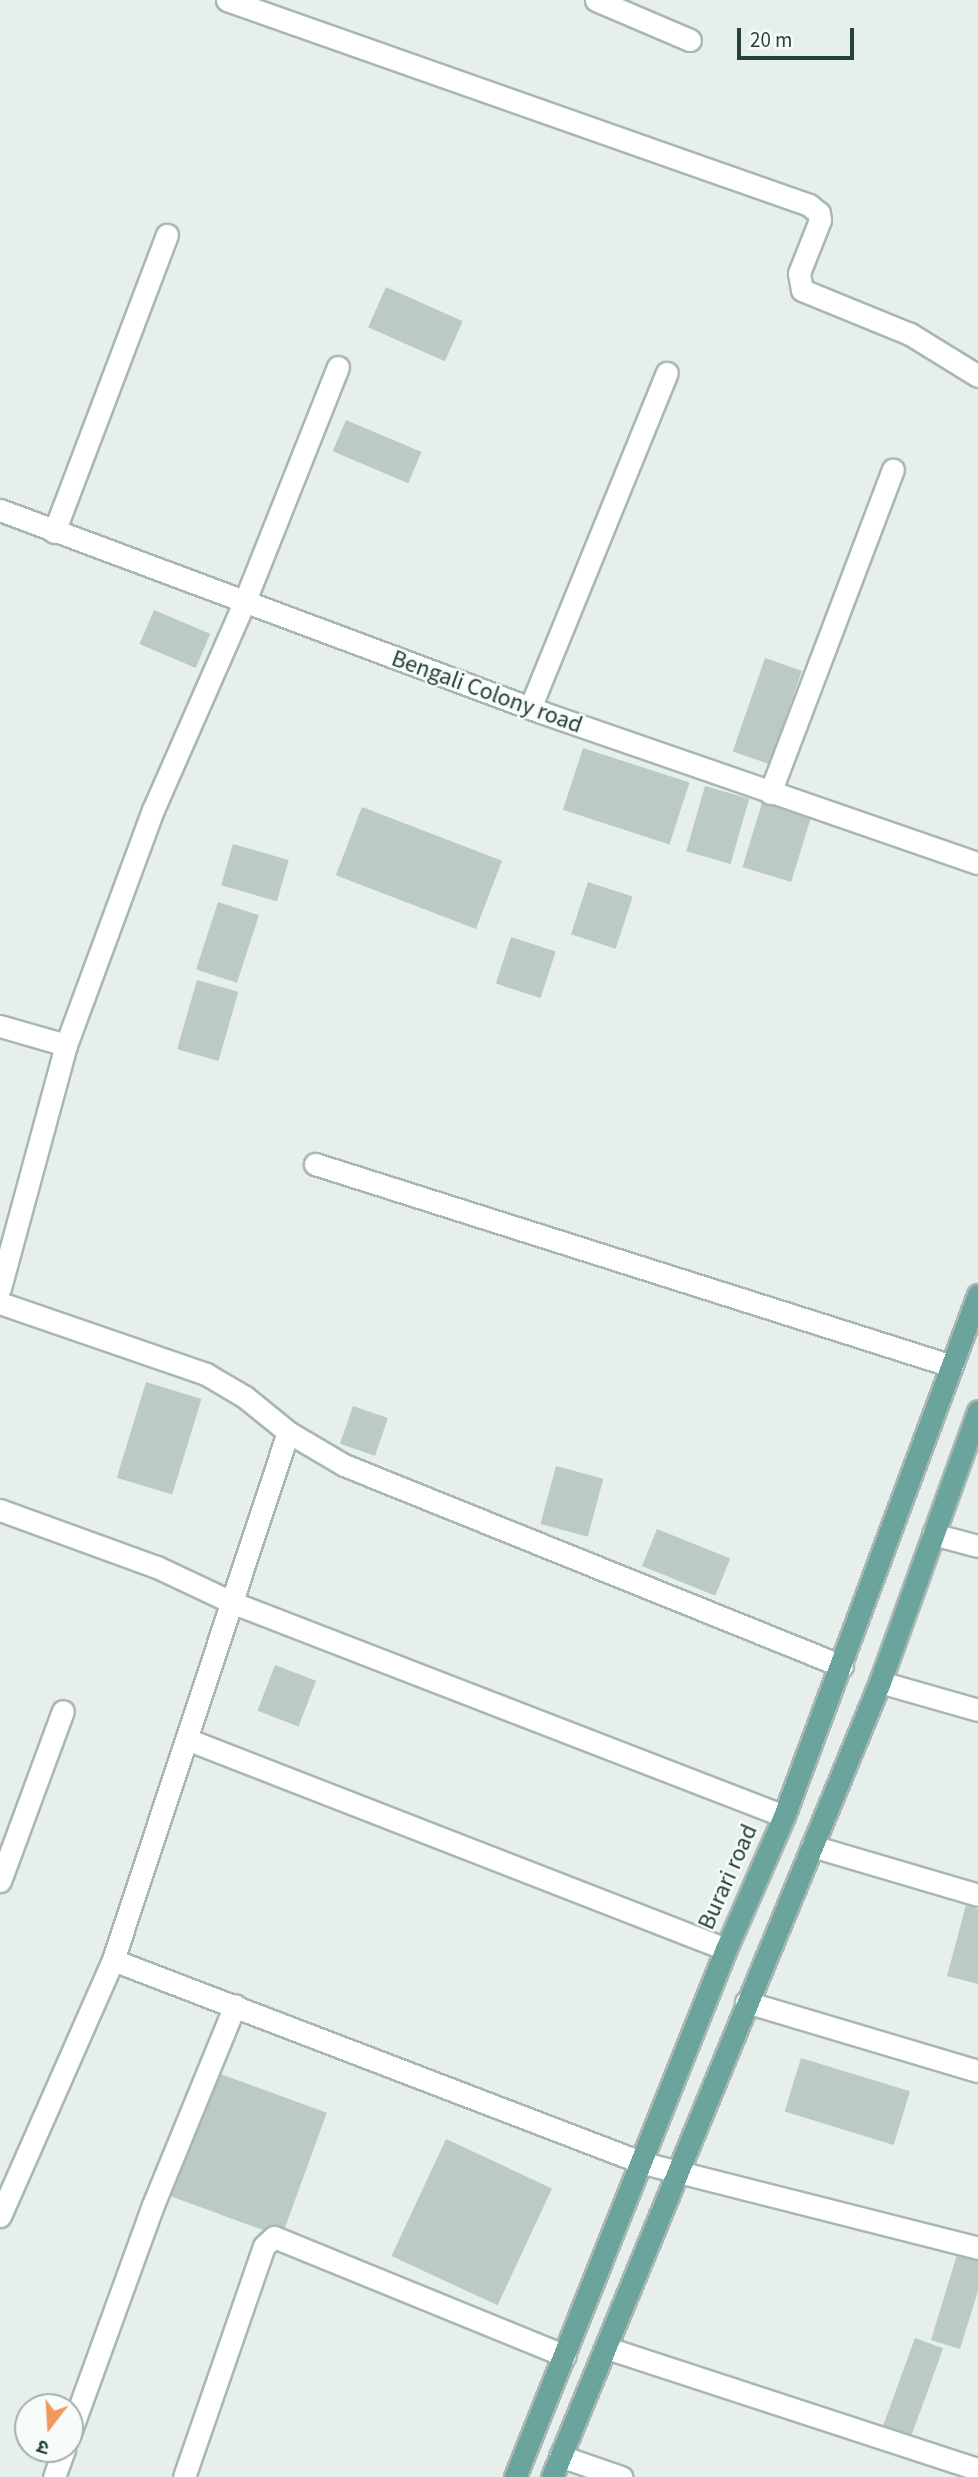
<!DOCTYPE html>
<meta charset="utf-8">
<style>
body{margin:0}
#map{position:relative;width:978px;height:2477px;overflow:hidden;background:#e6efec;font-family:"Source Sans 3","Noto Sans Devanagari",sans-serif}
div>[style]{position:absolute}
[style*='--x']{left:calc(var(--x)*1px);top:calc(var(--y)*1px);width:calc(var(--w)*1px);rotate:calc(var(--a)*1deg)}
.building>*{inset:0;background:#bbcac5;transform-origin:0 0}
.roads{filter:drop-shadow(2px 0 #a8b7b4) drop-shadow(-2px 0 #a8b7b4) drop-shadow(0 2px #a8b7b4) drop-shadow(0 -2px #a8b7b4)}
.minor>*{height:21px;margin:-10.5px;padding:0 10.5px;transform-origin:10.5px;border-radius:10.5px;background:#fff}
.major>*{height:21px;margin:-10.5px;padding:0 10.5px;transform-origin:10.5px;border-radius:10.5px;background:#6aa49d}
span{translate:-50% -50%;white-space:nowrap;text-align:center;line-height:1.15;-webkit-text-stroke:5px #f7fbf9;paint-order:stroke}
.street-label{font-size:24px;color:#24413d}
.north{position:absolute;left:14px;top:2393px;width:70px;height:70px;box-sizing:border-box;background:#f7fbf9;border:2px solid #a3b1ae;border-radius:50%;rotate:197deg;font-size:19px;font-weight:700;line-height:28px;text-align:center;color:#24413d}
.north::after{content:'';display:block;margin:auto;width:24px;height:32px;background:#f3975f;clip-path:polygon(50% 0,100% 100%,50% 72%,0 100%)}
.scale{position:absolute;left:737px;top:28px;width:117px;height:32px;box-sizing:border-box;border:4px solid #24413d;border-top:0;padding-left:9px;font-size:21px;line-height:24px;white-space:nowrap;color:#24413d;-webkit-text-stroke:5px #f7fbf9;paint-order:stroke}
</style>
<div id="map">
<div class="building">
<i style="left:386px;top:287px;width:84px;height:44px;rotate:24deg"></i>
<i style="left:346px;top:420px;width:82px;height:34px;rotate:23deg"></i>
<i style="left:154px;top:610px;width:61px;height:37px;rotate:23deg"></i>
<i style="left:765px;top:658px;width:39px;height:99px;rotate:19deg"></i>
<i style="left:583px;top:748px;width:112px;height:65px;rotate:18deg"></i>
<i style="left:705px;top:786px;width:46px;height:68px;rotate:16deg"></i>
<i style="left:762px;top:803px;width:51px;height:67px;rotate:17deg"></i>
<i style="left:362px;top:807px;width:150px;height:73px;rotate:21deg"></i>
<i style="left:233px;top:844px;width:58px;height:43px;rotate:16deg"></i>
<i style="left:588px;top:882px;width:47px;height:55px;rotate:18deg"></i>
<i style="left:218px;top:902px;width:43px;height:71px;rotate:18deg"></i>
<i style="left:511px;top:937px;width:47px;height:49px;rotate:18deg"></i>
<i style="left:197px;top:980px;width:43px;height:72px;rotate:16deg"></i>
<i style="left:146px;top:1382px;width:58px;height:100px;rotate:17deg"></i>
<i style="left:353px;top:1406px;width:37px;height:40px;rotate:19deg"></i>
<i style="left:556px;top:1466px;width:49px;height:60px;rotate:15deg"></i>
<i style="left:657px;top:1529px;width:79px;height:40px;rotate:22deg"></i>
<i style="left:275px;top:1665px;width:44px;height:49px;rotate:21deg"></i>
<i style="clip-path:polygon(966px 1905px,978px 1909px,978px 1984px,947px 1976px)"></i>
<i style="left:801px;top:2058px;width:114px;height:56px;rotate:17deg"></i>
<i style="left:215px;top:2072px;width:119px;height:132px;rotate:20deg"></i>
<i style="left:446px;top:2139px;width:117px;height:129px;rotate:25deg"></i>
<i style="clip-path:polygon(959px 2248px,978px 2254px,978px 2291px,960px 2349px,931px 2340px)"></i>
<i style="left:915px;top:2338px;width:30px;height:96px;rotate:20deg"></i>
</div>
<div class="roads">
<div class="minor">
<i style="--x:227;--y:0;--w:617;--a:19.4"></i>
<i style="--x:809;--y:205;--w:13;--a:39"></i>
<i style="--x:819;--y:213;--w:7;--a:82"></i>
<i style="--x:820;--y:220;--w:57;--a:111.6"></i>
<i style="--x:799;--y:273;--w:17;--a:80"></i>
<i style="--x:802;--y:290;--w:117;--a:22.2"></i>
<i style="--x:910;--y:334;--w:80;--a:31.7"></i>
<i style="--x:596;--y:0;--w:102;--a:23.1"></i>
<i style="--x:0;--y:510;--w:577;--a:20.47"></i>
<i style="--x:541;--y:712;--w:462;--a:19.1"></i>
<i style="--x:54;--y:532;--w:318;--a:-69.2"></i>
<i style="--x:530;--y:708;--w:362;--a:-67.8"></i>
<i style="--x:770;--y:793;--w:346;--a:-69.2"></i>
<i style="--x:0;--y:1026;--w:69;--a:16.1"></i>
<i style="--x:66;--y:1045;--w:252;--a:105.2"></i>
<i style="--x:66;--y:1045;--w:251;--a:-69.7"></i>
<i style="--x:153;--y:810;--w:226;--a:-66.3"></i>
<i style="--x:244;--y:603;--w:254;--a:-68.3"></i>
<i style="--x:315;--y:1164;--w:668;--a:17.59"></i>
<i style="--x:0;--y:1303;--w:218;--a:19"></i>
<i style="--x:206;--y:1374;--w:45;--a:30.5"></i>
<i style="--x:245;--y:1397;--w:55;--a:39.1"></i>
<i style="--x:288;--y:1432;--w:65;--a:30.5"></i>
<i style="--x:344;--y:1465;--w:537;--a:21.98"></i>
<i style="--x:0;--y:1510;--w:167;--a:20"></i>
<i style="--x:157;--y:1567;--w:82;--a:25.3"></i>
<i style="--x:231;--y:1602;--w:593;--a:21.16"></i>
<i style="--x:933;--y:1534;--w:47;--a:14.9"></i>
<i style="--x:880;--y:1682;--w:102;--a:15.9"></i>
<i style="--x:189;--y:1740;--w:576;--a:21.27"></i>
<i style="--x:812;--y:1846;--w:173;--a:16.4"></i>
<i style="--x:0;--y:1881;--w:181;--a:-69.7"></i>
<i style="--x:113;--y:1960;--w:568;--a:20.96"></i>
<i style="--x:643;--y:2163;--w:346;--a:14.2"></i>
<i style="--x:746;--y:2002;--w:242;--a:16.6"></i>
<i style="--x:0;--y:2216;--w:280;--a:-66.2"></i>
<i style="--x:113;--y:1960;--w:556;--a:-71.66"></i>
<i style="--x:607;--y:2348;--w:390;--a:18.1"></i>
<i style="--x:70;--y:2433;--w:243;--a:-70"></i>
<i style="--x:153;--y:2205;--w:216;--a:-67.7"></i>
<i style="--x:560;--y:2456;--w:65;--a:19"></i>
<i style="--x:54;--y:2477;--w:30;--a:-70"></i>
<i style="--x:184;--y:2477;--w:244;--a:-70.9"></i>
<i style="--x:264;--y:2246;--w:13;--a:-42"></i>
<i style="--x:274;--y:2237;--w:314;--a:22.2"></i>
</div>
<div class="major">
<i style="--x:515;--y:2477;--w:569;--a:-68.22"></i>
<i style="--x:726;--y:1949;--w:145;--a:-66.4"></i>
<i style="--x:784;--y:1816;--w:556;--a:-69.58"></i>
<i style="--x:552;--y:2477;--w:860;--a:-67.58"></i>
<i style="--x:880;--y:1682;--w:288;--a:-70.1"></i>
</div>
</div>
<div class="street-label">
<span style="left:487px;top:692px;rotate:20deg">Bengali Colony road</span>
<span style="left:728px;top:1877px;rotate:-66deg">Burari road</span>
</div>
<div class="north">उ</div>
<div class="scale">20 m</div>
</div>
